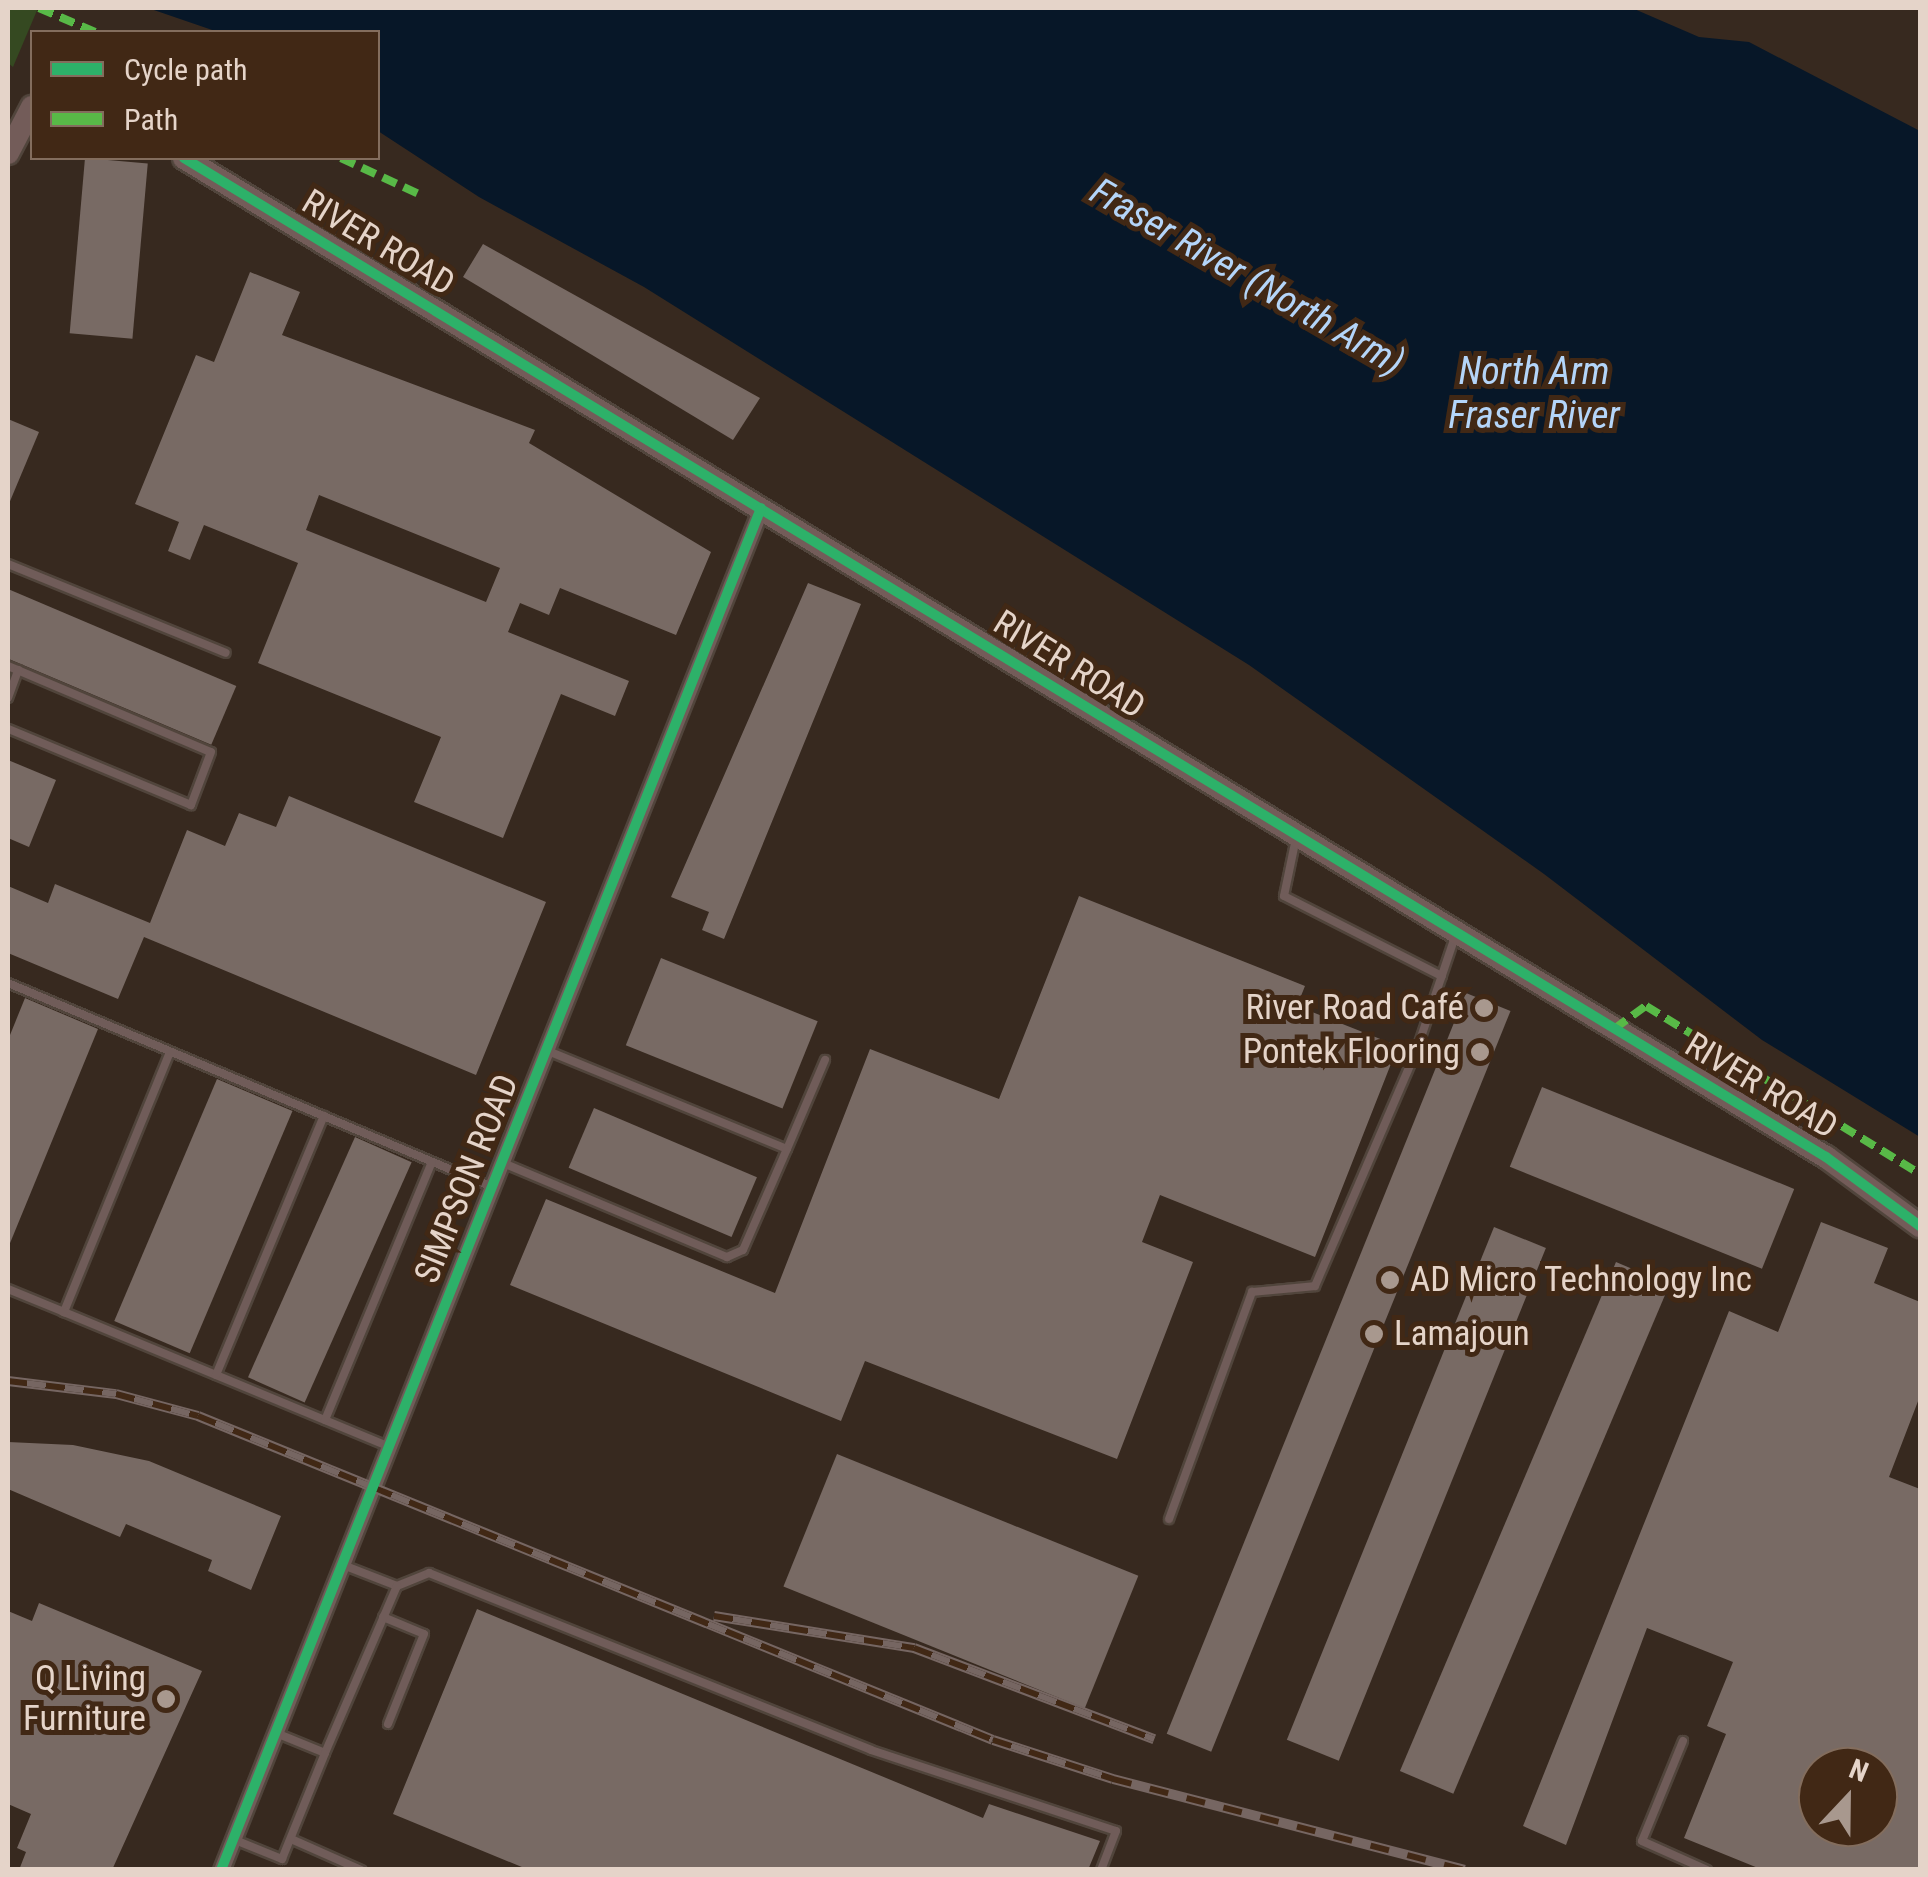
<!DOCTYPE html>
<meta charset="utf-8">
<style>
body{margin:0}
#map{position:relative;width:1928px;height:1877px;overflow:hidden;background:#37291f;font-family:"Roboto Condensed",sans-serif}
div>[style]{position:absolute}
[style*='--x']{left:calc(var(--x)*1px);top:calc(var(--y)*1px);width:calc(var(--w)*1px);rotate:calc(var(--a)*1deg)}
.green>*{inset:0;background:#354921}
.water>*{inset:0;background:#071728}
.building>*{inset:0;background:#786a64;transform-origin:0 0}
.roads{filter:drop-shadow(2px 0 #51453c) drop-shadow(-2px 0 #51453c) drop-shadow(0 2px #51453c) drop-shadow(0 -2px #51453c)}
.lane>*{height:8px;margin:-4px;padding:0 4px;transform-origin:4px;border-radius:4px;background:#705c59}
.street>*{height:15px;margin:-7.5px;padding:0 7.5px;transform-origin:7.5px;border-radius:7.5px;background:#705c59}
.secondary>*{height:22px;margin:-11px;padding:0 11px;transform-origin:11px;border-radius:11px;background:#735c59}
.rail>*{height:10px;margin-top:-5px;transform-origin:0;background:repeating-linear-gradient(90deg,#412815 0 19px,#766662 0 38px);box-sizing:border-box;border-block:2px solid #766662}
.quiet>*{height:8px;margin-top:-4px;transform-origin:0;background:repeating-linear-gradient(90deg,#58b947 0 15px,transparent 0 23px)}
.cycleway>*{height:10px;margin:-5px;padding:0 5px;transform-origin:5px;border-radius:5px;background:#2db169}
.dots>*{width:28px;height:28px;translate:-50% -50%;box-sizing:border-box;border:5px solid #412815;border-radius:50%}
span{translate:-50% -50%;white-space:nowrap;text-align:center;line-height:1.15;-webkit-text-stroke:10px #412815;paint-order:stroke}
.street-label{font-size:35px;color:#e5d4c9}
.poi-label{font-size:35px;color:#e5d4c9}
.right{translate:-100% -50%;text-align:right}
.left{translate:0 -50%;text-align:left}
.water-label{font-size:38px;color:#b4d5f9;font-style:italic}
.frame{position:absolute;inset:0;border:10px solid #e5d4c9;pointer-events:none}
.legend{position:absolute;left:30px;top:30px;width:350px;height:130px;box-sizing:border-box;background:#412815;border:2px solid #836d5d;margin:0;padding:12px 18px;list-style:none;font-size:30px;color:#e5d4c9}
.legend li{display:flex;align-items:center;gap:20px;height:50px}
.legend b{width:50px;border:2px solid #836d5d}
.north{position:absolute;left:1798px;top:1747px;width:100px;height:100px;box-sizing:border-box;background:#412815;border:2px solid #836d5d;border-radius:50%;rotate:22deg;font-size:28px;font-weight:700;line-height:40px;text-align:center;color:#e5d4c9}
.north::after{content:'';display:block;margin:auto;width:35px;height:45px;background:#a8988e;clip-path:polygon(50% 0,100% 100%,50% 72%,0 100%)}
</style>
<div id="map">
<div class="green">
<i style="clip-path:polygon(8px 8px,38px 8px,13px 67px,8px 63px)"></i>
</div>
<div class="water">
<i style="clip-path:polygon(148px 8px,1632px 8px,1699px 37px,1749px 42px,1920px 131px,1920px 1137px,1762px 1040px,1544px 874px,1249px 665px,644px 287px,479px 197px,378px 131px,378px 32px,218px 32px)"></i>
</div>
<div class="building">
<i style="left:85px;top:158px;width:63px;height:176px;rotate:5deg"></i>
<i style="clip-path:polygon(483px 244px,760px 398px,733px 440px,463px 277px)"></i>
<i style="clip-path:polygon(evenodd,250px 272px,300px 292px,282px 335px,535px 430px,529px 443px,711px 552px,676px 635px,560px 588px,549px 615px,520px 603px,508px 632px,629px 681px,615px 716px,561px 694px,503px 838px,414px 802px,441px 737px,258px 663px,298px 563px,204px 525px,190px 560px,168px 551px,179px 522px,135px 504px,196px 355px,214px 362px,250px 272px,319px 495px,500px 568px,486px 602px,306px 530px,319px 495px)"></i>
<i style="clip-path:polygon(8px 419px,39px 432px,8px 506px)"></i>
<i style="clip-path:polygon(808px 583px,861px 604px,724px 939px,702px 930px,709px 912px,671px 897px)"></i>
<i style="left:8px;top:589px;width:248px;height:64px;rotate:23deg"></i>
<i style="clip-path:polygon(8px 760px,56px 780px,29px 847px,8px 838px)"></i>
<i style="clip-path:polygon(289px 796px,546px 902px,476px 1075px,144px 937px,118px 999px,8px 953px,8px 886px,48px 903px,55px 884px,150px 923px,187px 830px,225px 846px,239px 813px,276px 827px)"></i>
<i style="clip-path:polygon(1079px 896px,1305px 986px,1297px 1006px,1398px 1046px,1315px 1257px,1160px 1195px,1142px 1242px,1193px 1262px,1117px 1459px,865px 1361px,841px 1421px,510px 1285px,546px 1199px,775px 1293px,870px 1049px,999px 1099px)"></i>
<i style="left:661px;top:958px;width:169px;height:94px;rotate:22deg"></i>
<i style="left:1466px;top:993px;width:48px;height:799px;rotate:22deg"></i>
<i style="clip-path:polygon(25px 998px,98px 1029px,8px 1248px,8px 1040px)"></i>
<i style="left:217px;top:1079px;width:82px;height:263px;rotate:23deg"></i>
<i style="left:1542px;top:1087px;width:272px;height:86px;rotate:22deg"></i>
<i style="left:594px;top:1108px;width:177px;height:65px;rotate:23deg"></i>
<i style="left:355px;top:1137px;width:62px;height:263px;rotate:24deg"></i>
<i style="clip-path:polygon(evenodd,1821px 1222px,1888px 1248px,1874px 1283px,1920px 1302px,1920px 1396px,1889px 1477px,1920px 1489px,1920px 1870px,1763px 1870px,1684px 1838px,1726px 1734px,1707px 1726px,1733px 1662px,1647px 1628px,1566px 1845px,1523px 1826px,1729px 1311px,1778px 1332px,1821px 1222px,1818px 1767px,1878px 1767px,1878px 1827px,1818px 1827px,1818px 1767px)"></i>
<i style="left:1494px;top:1227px;width:56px;height:553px;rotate:22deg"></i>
<i style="left:1616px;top:1262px;width:58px;height:553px;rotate:23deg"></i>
<i style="clip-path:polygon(8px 1442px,73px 1445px,149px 1461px,281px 1516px,251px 1590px,208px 1571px,212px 1560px,126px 1524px,120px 1537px,8px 1489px)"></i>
<i style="left:837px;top:1454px;width:325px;height:143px;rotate:22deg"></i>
<i style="clip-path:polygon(39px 1603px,202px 1671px,112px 1870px,19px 1870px,26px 1852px,17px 1848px,31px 1814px,8px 1804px,8px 1611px,32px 1621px)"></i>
<i style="clip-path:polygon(477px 1609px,983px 1818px,989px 1804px,1100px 1841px,1088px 1870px,529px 1870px,393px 1814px)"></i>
</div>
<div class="roads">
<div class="lane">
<i style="--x:8;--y:564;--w:235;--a:22.2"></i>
<i style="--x:8;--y:666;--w:220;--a:23"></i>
<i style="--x:211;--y:752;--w:57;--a:110.7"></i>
<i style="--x:191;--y:805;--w:198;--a:-157.4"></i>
<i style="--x:8;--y:698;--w:30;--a:-70"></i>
<i style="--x:1296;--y:838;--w:59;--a:101.7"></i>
<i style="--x:1284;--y:896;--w:177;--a:26.9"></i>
<i style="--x:8;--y:983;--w:525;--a:22.85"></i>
<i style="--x:548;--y:1051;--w:258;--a:22.3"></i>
<i style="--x:787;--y:1149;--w:97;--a:-66.9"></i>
<i style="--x:170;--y:1052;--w:281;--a:112.2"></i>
<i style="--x:64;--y:1312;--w:353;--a:22.5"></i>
<i style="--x:503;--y:1163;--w:243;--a:22.8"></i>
<i style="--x:727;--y:1257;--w:17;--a:-24"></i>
<i style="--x:743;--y:1250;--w:110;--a:-66.5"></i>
<i style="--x:8;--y:1289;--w:61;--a:22.3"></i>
<i style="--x:216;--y:1375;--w:281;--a:-67.4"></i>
<i style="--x:325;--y:1420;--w:279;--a:-67.5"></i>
<i style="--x:1169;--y:1519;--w:242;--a:-69.9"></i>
<i style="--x:1252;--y:1292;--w:63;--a:-5.4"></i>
<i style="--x:1315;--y:1286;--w:255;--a:-66.7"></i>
<i style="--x:1416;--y:1052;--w:125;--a:-71.3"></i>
<i style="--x:343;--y:1565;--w:58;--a:21.3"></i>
<i style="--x:397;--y:1586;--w:35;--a:-22"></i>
<i style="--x:429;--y:1573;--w:476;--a:21.8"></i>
<i style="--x:871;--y:1750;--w:258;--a:18.3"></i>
<i style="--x:1116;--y:1831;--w:42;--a:111"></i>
<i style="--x:383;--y:1617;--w:44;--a:22.5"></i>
<i style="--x:424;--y:1634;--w:97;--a:111.8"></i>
<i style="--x:276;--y:1733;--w:53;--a:22.2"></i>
<i style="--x:325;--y:1753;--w:182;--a:-66.7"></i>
<i style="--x:1683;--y:1741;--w:108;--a:112.3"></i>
<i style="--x:1642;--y:1841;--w:71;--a:24"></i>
<i style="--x:291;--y:1839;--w:77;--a:23.9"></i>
<i style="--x:235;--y:1840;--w:51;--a:22"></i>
<i style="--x:282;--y:1859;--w:114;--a:-67.9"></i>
</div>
<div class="street">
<i style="--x:221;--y:1870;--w:1465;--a:-68.37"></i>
</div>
<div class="secondary">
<i style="--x:8;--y:153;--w:52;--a:-62.4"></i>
<i style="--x:184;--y:158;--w:1922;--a:31.32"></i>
<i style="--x:1826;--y:1157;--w:117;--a:36.3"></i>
</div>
</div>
<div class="rail">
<i style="--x:8;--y:1381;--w:109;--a:6.9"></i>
<i style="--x:116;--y:1394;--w:85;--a:15"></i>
<i style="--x:198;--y:1416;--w:858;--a:22.17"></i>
<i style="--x:993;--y:1740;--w:126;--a:18"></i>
<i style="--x:1113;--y:1779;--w:363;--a:14.5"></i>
<i style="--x:714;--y:1616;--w:203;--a:9.1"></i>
<i style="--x:914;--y:1648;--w:257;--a:20.8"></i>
</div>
<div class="quiet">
<i style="--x:39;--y:8;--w:61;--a:23.2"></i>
<i style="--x:341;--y:158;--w:86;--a:24.8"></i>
<i style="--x:1614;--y:1029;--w:39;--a:-36"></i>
<i style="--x:1646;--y:1006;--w:321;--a:31.5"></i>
</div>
<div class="cycleway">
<i style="--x:184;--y:158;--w:1922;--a:31.32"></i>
<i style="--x:1826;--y:1157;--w:117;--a:36.3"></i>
<i style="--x:221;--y:1870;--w:1465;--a:-68.37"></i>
</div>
<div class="dots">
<i style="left:1484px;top:1008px;background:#a8988e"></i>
<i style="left:1480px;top:1052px;background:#a8988e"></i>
<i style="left:1390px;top:1280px;background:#a8988e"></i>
<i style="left:1374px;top:1334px;background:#a8988e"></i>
<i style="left:166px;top:1699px;background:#a8988e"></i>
</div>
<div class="street-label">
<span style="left:378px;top:243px;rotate:31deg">RIVER ROAD</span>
<span style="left:1069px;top:665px;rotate:32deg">RIVER ROAD</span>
<span style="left:1761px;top:1086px;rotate:31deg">RIVER ROAD</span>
<span style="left:467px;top:1179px;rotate:-68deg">SIMPSON ROAD</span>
</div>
<div class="poi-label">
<span class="right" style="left:1464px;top:1008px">River Road Café</span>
<span class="right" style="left:1460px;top:1052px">Pontek Flooring</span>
<span class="left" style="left:1410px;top:1280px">AD Micro Technology Inc</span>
<span class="left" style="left:1394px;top:1334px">Lamajoun</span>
<span class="right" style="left:146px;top:1699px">Q Living<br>Furniture</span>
</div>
<div class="water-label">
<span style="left:1247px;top:277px;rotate:30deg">Fraser River (North Arm)</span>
<span style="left:1534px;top:394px">North Arm<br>Fraser River</span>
</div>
<div class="frame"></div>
<ul class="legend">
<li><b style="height:12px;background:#2db169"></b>Cycle path</li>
<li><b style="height:12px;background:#58b947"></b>Path</li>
</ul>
<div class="north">N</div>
</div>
